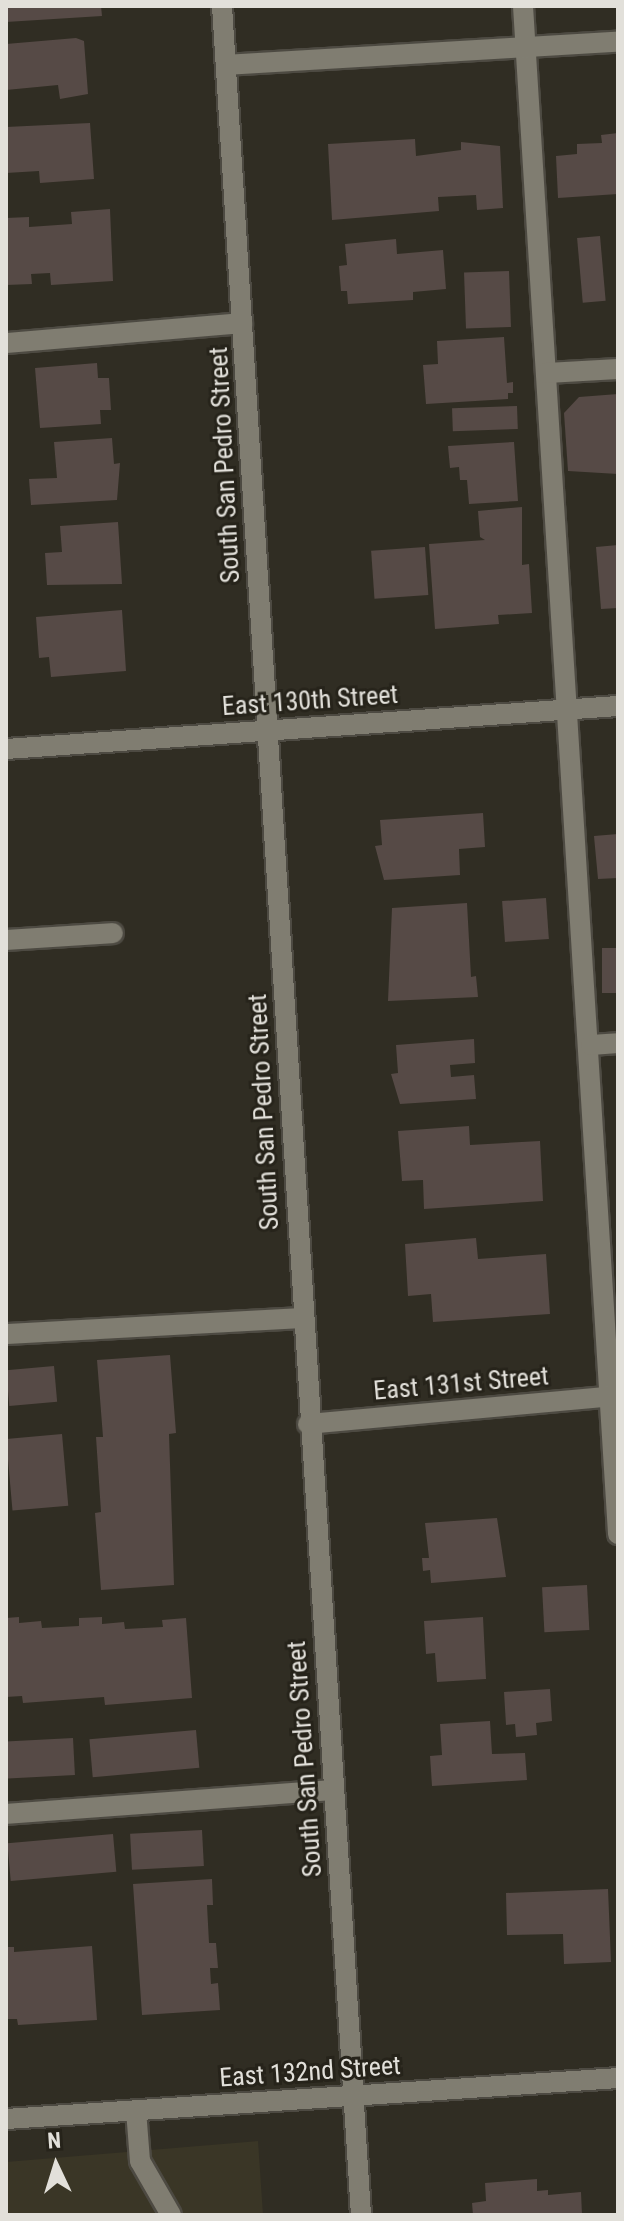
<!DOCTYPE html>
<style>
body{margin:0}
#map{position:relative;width:624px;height:2221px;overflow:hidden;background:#302d23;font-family:"Roboto Condensed",sans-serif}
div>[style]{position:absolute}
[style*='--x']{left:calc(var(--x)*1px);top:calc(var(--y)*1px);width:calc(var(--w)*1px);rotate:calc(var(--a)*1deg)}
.built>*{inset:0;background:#3a3626}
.building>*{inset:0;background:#564a46;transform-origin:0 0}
.roads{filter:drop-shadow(2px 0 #4d4a42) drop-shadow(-2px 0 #4d4a42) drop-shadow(0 2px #4d4a42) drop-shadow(0 -2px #4d4a42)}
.service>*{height:20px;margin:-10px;padding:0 10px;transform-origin:10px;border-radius:10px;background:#807d71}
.minor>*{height:20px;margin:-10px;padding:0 10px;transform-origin:10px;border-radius:10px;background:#807d71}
.tertiary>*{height:20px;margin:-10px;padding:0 10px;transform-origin:10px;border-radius:10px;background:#807d71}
span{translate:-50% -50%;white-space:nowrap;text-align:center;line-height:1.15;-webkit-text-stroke:6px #26231a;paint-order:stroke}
.street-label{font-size:26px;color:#e2e0da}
.frame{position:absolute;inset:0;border:8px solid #e2e0da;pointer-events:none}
.north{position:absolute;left:16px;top:2125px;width:80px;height:80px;-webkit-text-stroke:6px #26231a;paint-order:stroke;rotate:356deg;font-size:22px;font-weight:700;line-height:32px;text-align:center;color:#e2e0da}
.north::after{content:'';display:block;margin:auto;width:28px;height:36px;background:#e2e0da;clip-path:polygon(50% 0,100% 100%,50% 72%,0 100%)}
</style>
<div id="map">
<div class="built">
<i style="clip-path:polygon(258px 2141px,263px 2215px,6px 2215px,6px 2162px)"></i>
</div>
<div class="building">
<i style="clip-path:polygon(6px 6px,101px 6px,102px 16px,6px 22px)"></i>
<i style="clip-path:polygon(76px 38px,84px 41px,88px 94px,60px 99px,58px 85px,6px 90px,6px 44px)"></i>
<i style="clip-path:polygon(90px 123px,94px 179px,40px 183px,39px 171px,6px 173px,6px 127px)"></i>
<i style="clip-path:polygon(618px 133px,618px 194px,558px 198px,556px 156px,577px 154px,577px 144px,602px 143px,601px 135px)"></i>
<i style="clip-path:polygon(415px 139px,416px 156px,461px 150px,461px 142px,500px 146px,503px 208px,477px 210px,476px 195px,438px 197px,439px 211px,332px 220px,328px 144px)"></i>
<i style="clip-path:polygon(110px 209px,113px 281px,51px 285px,50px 273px,31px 274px,32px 284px,6px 285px,6px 218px,29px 217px,29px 227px,72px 224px,71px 212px)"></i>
<i style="left:600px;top:236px;width:65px;height:23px;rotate:85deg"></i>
<i style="clip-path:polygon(396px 239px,397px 254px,443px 250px,446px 289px,413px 292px,413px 300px,348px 304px,347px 291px,341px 291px,339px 266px,347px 265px,345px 244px)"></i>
<i style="left:509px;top:271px;width:56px;height:45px;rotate:88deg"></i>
<i style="clip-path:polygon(504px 337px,507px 383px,513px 382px,513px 393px,508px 393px,508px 399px,426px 404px,423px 365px,438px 364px,437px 341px)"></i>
<i style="clip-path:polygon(97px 363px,98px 378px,109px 378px,111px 410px,100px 410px,101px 424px,40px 428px,35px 368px)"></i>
<i style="clip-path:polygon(618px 394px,618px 474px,568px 471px,564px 413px,579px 397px)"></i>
<i style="left:517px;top:406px;width:23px;height:65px;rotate:88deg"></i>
<i style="clip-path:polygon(112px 438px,114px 464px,120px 463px,117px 500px,31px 505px,29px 479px,57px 478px,54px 442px)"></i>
<i style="clip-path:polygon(514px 442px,518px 501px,469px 504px,467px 480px,460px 480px,459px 467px,450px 468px,448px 446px)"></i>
<i style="clip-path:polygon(522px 507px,522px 565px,529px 564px,532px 613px,498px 615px,499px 624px,435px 629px,429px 544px,485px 540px,480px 537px,478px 511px)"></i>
<i style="clip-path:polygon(118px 522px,122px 584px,47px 585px,45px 553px,62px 552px,60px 526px)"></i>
<i style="clip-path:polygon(618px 545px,618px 608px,601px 609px,596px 547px)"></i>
<i style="left:425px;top:547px;width:48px;height:54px;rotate:86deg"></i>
<i style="clip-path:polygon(122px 610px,126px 671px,51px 677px,49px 657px,39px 658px,36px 617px)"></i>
<i style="clip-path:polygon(483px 813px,485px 847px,459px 849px,460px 875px,384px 880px,375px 846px,382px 845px,380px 820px)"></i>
<i style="clip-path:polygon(618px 834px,618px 878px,598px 879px,594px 836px)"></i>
<i style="left:546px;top:898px;width:41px;height:44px;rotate:86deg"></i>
<i style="clip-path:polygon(467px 903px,471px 977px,476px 976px,478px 997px,388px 1001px,392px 908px)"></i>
<i style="left:618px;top:948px;width:45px;height:16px;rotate:90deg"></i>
<i style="clip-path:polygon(474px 1039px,475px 1063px,450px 1065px,451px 1077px,474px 1075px,476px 1099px,400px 1104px,391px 1074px,398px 1073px,396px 1045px)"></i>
<i style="clip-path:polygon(469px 1126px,470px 1145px,540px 1141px,543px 1201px,424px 1209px,423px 1180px,402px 1181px,398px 1131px)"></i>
<i style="clip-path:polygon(476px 1238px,478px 1259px,546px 1254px,550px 1314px,433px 1322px,431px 1294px,408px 1296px,405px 1244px)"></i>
<i style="clip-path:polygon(170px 1355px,176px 1433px,169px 1434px,174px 1585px,101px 1590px,95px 1513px,101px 1512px,96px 1437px,103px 1437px,97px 1360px)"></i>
<i style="left:54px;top:1366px;width:36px;height:48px;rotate:85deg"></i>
<i style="left:62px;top:1434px;width:72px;height:56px;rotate:85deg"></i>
<i style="clip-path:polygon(497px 1518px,506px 1577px,431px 1583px,430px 1570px,423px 1571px,422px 1558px,429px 1558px,425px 1523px)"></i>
<i style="left:587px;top:1585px;width:45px;height:45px;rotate:87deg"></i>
<i style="clip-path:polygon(19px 1617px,19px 1623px,41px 1621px,42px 1628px,79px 1626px,79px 1618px,102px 1617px,102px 1624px,124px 1622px,125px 1629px,163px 1627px,162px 1620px,186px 1618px,192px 1698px,105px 1705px,104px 1697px,23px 1703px,22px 1696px,6px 1697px,6px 1618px)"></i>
<i style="clip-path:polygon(483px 1617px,486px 1679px,437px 1682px,435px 1653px,426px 1654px,424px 1621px)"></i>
<i style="clip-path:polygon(550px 1689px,552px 1721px,536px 1723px,537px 1735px,516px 1737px,515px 1724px,506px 1725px,504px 1692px)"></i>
<i style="clip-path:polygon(490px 1721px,492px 1754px,525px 1753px,527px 1780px,432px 1786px,430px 1756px,442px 1755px,440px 1724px)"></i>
<i style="left:196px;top:1730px;width:38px;height:107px;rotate:85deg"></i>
<i style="left:73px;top:1738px;width:37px;height:67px;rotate:87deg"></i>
<i style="left:202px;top:1830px;width:36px;height:72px;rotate:87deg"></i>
<i style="left:113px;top:1834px;width:38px;height:106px;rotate:85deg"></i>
<i style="clip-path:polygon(212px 1879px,213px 1905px,207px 1905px,209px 1943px,216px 1943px,218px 1968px,210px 1968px,211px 1984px,218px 1983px,220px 2010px,142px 2015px,133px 1884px)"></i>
<i style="clip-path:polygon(608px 1889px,611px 1962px,564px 1964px,563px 1934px,507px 1935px,506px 1893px)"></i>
<i style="clip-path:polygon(92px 1946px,97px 2020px,18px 2025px,17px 2019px,6px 2019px,6px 1947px,14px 1947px,14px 1952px)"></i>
<i style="clip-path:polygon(537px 2179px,537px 2191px,548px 2190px,548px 2195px,581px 2192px,582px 2215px,473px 2215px,472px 2203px,486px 2201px,485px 2183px)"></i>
</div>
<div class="roads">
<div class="service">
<i style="--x:523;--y:6;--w:1531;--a:86.44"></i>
<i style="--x:6;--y:343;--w:237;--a:-4.8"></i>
<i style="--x:547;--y:373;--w:71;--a:-3.2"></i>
<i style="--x:6;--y:940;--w:107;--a:-3.7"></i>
<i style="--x:591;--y:1045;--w:27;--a:-4"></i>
<i style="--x:6;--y:1334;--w:296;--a:-3.1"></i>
<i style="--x:6;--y:1814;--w:328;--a:-4.2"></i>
<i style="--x:136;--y:2110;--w:51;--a:85.5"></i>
<i style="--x:140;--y:2161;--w:62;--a:60.1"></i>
</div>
<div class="minor">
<i style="--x:226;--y:65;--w:393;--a:-3.4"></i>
<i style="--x:6;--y:749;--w:614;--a:-4.02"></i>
<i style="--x:308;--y:1424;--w:311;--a:-5.2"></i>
<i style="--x:6;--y:2119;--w:613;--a:-3.83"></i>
</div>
<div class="tertiary">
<i style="--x:222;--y:6;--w:2213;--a:86.4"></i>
</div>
</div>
<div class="street-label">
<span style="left:225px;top:465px;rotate:-93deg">South San Pedro Street</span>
<span style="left:310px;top:701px;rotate:-4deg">East 130th Street</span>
<span style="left:264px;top:1112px;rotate:-93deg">South San Pedro Street</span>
<span style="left:461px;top:1384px;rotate:-5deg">East 131st Street</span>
<span style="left:305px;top:1759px;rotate:-94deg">South San Pedro Street</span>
<span style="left:310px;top:2072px;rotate:-4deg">East 132nd Street</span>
</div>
<div class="frame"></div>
<div class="north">N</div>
</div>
